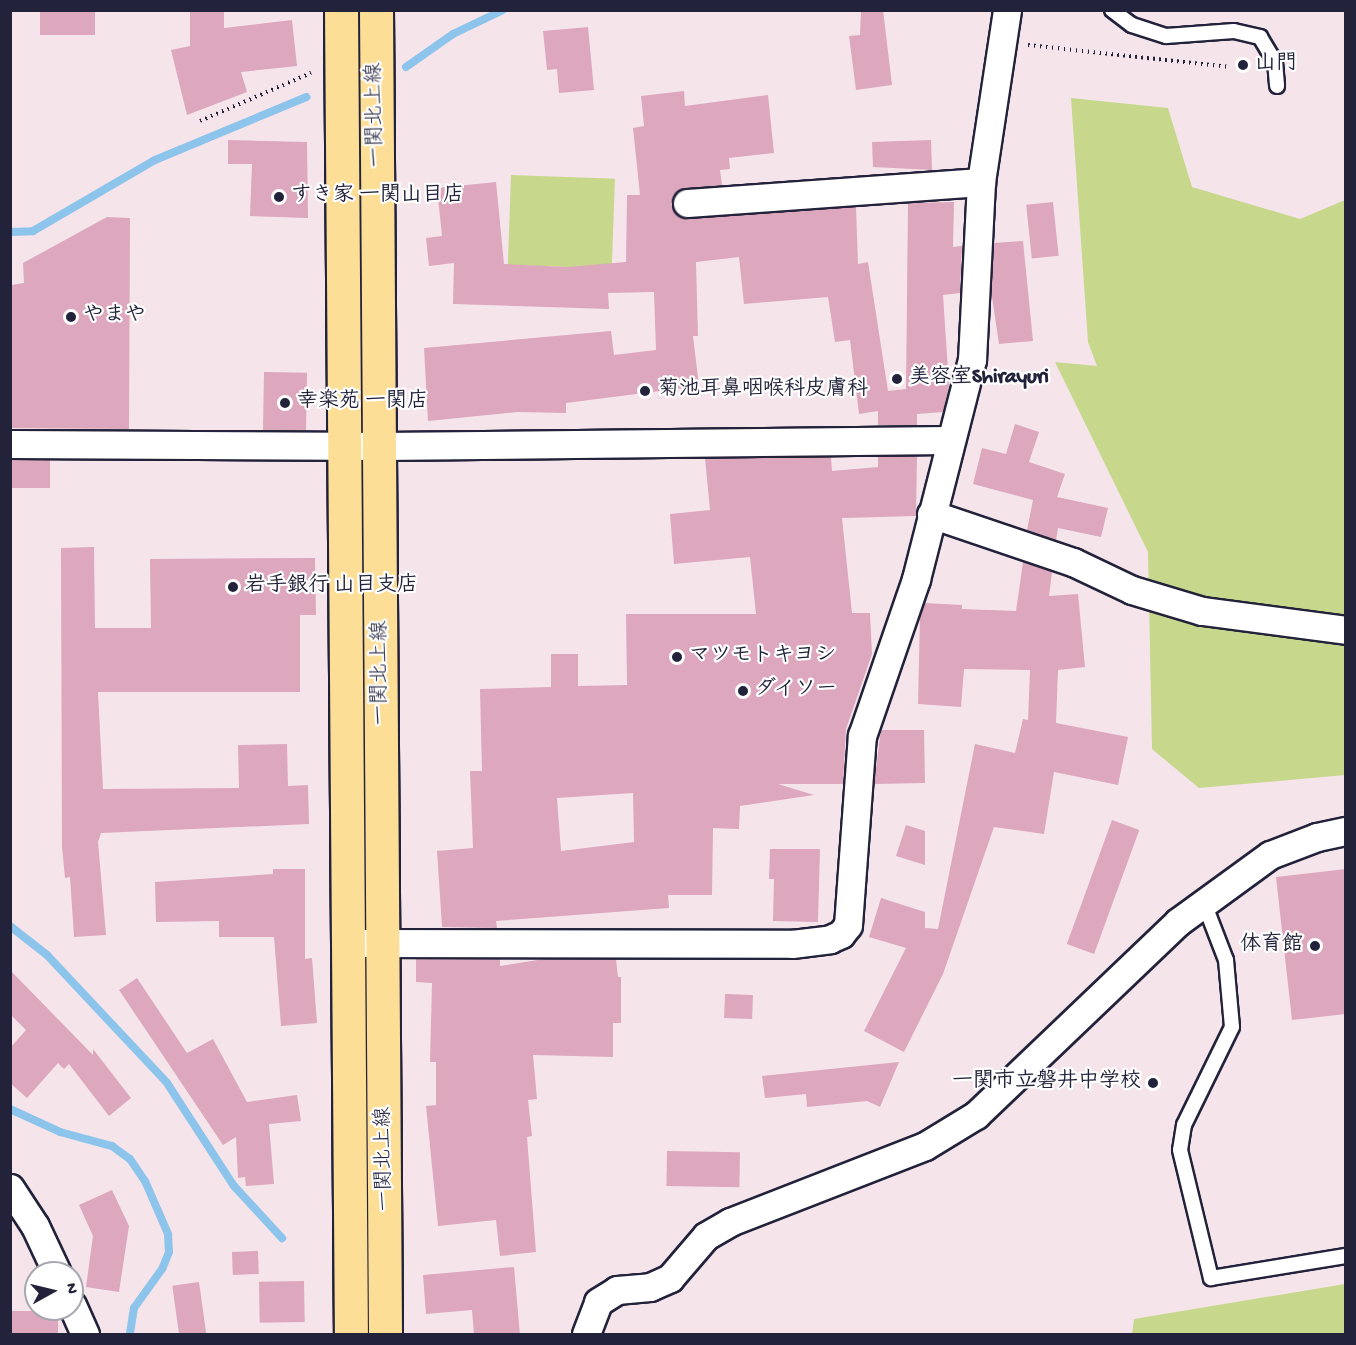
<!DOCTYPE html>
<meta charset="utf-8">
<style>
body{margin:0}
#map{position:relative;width:1356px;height:1345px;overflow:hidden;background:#f5e5eb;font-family:"Gochi Hand","Klee One",sans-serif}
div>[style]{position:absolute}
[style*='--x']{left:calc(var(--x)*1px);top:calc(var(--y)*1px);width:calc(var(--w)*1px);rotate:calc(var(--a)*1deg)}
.green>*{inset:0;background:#c7d78b;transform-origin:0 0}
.stream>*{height:8px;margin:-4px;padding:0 4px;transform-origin:4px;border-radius:4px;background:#8dc4eb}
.building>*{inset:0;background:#dda7bd;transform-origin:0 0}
.path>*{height:4px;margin-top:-2px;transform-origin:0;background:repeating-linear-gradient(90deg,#22223b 0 1.5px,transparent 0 6px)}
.roads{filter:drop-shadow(2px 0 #22223b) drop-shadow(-2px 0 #22223b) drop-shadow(0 2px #22223b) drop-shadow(0 -2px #22223b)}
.service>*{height:14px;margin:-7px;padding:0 7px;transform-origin:7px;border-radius:7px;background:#fff}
.minor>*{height:27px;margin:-13.5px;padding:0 13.5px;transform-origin:13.5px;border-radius:13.5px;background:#fff}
.primary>*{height:33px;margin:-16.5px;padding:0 16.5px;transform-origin:16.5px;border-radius:16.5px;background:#fcde96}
.dots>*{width:16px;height:16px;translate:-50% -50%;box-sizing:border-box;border:3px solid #fff;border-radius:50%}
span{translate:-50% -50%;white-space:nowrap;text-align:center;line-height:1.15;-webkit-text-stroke:4.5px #fff;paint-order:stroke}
.poi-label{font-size:21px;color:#22223b;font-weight:700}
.left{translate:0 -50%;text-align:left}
.right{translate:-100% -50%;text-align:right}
.street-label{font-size:21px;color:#22223b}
.frame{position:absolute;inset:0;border:12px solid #22223b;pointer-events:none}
.north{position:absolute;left:24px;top:1261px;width:60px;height:60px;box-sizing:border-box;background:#fff;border:2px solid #a7a7b1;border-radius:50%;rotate:82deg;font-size:16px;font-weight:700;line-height:24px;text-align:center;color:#22223b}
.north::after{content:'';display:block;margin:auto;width:21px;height:27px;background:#22223b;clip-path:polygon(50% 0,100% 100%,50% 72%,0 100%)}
</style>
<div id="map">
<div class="green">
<i style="clip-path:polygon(1071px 98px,1168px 108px,1192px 187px,1300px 219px,1345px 200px,1345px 775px,1199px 788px,1152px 749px,1148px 552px,1055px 362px,1097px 366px,1088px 342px)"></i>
<i style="left:511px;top:175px;width:104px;height:90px;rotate:2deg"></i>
<i style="clip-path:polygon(1345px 1284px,1345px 1334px,1132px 1334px,1134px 1319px)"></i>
</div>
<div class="stream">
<i style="--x:406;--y:67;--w:57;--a:-35.1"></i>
<i style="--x:453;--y:34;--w:55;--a:-25.6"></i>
<i style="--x:10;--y:232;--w:23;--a:-2"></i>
<i style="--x:33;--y:231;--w:141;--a:-30.2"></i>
<i style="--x:155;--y:160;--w:164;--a:-22.6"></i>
<i style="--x:10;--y:926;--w:47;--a:38.1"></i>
<i style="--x:47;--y:955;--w:175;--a:46.8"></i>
<i style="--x:167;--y:1083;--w:123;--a:57"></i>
<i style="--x:234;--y:1186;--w:71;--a:47.3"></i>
<i style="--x:10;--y:1109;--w:55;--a:24.7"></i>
<i style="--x:60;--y:1132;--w:54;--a:15.1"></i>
<i style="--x:112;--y:1146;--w:22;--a:36"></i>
<i style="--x:130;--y:1159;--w:27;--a:56"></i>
<i style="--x:145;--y:1181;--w:58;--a:66.5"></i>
<i style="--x:168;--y:1234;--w:18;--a:87"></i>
<i style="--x:169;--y:1252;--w:18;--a:112"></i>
<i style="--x:162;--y:1269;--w:48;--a:125.7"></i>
<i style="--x:134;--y:1308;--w:26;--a:99"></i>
</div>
<div class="building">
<i style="left:40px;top:10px;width:55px;height:25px"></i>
<i style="clip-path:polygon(190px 10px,224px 10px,224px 28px,292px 20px,297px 66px,241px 72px,247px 92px,187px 115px,171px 50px,190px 46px)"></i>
<i style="clip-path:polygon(861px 10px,883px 10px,892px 85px,856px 90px,849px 36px,860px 35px)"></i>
<i style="clip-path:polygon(588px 27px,594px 90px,559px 93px,557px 69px,547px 70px,543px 31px)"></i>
<i style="clip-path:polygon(684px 91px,685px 106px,768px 95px,774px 153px,729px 158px,730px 169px,720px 170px,722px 185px,679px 190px,671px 204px,680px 217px,856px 207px,858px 264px,868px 262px,888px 391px,906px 389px,908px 203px,954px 202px,953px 247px,962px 246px,960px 293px,943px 295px,949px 386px,943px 412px,917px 414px,917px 425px,878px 425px,878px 411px,859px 414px,850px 340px,835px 342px,828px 297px,744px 304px,739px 257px,696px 262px,698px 336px,693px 336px,699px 386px,566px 403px,566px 413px,518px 412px,428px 421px,424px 348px,611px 331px,614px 355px,656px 350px,654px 292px,608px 293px,609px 309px,453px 304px,454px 263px,429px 266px,426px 238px,442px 236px,437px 188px,496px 182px,504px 264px,567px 267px,626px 262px,627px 195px,640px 195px,633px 128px,644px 126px,641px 96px)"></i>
<i style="clip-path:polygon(228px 140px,307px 142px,308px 218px,250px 216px,252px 164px,228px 164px)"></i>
<i style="clip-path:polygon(931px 140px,932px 170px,873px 167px,872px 142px)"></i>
<i style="left:1053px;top:202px;width:54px;height:27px;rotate:84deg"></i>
<i style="clip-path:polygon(107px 217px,130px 218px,129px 429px,10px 428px,12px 285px,24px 283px,23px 263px)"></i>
<i style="clip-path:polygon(1023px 241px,1033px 341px,999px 344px,991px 290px,994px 243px)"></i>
<i style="left:264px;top:372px;width:43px;height:58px;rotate:1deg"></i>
<i style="clip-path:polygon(1015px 424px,1039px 432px,1029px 462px,1065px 474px,1057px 497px,1108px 508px,1101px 537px,1058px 528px,1056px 540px,1027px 530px,1033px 500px,973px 484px,982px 448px,1006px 454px)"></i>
<i style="clip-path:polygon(evenodd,917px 456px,916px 516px,842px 518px,852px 613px,870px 613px,872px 654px,846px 729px,843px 784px,778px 784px,814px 795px,740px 806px,739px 829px,713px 828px,712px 895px,668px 895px,669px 908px,496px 921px,497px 928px,442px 927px,437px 851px,473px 848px,470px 771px,482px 771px,480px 689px,551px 687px,551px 654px,578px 654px,578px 686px,627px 685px,626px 614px,756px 614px,750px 557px,674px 564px,670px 514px,710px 510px,705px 458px,831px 457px,832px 471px,878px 467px,878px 457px,917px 456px,633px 793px,634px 842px,561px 851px,557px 798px,633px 793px)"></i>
<i style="left:10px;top:460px;width:40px;height:28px"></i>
<i style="clip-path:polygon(94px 547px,95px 628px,151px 628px,150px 559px,315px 558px,316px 615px,300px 615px,300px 692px,98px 692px,103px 789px,239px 788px,238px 745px,287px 744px,288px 786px,308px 785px,309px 824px,101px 833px,98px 842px,106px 935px,74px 937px,70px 877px,65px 878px,62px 847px,61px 548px)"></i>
<i style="clip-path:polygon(1023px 562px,1052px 572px,1049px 596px,1078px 594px,1085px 667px,1058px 670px,1056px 723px,1128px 737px,1118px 785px,1054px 772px,1044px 834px,994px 827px,943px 974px,904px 1052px,864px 1031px,906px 948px,869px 937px,881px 898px,925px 912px,925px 928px,938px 929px,975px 744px,1015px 753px,1023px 719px,1028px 720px,1030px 670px,964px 669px,961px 707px,918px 704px,920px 615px,924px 603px,962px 605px,962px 609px,1016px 611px)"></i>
<i style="clip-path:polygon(881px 730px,924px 730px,925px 783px,874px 784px)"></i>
<i style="left:1112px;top:820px;width:29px;height:132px;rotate:20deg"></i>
<i style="clip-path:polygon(906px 825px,925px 831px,925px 865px,896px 856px)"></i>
<i style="clip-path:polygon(770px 849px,820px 849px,818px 922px,773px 921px,774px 879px,769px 879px)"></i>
<i style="clip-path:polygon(273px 869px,305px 869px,305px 959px,312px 958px,317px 1023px,281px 1026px,274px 937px,219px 937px,219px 921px,156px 922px,155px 882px,273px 874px)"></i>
<i style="clip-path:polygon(1346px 869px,1346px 1014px,1292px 1020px,1276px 877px)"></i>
<i style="clip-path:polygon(416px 959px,500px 959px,500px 966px,544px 959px,616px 959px,618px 977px,621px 977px,621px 1023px,613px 1023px,613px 1057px,533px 1055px,537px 1099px,528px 1100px,532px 1136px,527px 1137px,536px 1252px,500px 1256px,496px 1220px,438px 1226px,426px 1106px,436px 1105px,436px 1062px,430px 1062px,432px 983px,416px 982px)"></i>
<i style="clip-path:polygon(10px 970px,93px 1055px,93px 1049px,131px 1098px,109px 1116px,69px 1064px,64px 1069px,58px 1063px,27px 1098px,10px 1083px,10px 1048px,26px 1030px,10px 1014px)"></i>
<i style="clip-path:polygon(137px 978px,187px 1053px,213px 1039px,247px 1102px,297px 1095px,301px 1121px,269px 1124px,274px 1184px,246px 1186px,245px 1177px,238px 1178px,236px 1137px,223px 1145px,119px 990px)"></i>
<i style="left:725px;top:994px;width:28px;height:24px;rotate:2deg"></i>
<i style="clip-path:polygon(899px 1062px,880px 1107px,867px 1101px,807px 1107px,806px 1094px,765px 1098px,762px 1076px)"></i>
<i style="left:667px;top:1151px;width:73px;height:35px;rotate:1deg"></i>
<i style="clip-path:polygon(112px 1190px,129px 1226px,119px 1292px,86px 1287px,93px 1236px,79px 1205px)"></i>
<i style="left:258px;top:1251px;width:23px;height:26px;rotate:88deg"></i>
<i style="clip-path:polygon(514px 1267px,520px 1335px,474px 1335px,472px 1310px,426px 1314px,423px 1275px)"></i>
<i style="left:304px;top:1281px;width:41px;height:45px;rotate:89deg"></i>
<i style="left:199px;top:1282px;width:53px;height:27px;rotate:82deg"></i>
<i style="left:10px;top:1311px;width:48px;height:24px"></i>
</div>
<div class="path">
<i style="--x:1028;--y:45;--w:203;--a:6.2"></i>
<i style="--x:200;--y:121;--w:121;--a:-23.4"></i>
</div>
<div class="roads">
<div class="service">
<i style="--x:1112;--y:10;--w:25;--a:37"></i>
<i style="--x:1132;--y:25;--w:36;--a:18"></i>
<i style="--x:1166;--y:36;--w:68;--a:-4.2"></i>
<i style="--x:1234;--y:31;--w:27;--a:13"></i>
<i style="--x:1260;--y:37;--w:29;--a:59"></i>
<i style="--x:1275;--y:62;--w:24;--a:85"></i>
<i style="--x:1204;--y:903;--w:61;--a:68.9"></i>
<i style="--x:1226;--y:960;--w:67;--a:84.9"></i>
<i style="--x:1232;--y:1027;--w:109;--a:116.1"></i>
<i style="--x:1184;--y:1125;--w:25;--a:99"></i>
<i style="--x:1180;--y:1150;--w:132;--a:76.4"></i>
<i style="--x:1211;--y:1278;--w:137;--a:-9.3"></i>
</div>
<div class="minor">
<i style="--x:687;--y:203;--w:295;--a:-4.1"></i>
<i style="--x:10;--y:444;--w:371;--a:0.3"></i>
<i style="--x:381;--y:446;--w:568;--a:-0.61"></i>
<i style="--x:931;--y:514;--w:150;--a:18.7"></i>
<i style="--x:1073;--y:562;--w:65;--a:25.4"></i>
<i style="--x:1132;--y:590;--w:73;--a:16.7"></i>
<i style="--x:1202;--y:611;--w:145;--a:7.5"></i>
<i style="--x:361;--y:943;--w:431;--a:0.1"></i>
<i style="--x:792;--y:944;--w:38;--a:-7"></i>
<i style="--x:830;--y:939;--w:12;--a:-24"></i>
<i style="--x:841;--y:934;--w:11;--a:-52"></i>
<i style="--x:848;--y:925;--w:190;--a:-85.8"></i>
<i style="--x:862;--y:736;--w:166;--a:-71"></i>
<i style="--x:916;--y:579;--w:226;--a:-75.7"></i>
<i style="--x:972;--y:360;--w:178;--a:-87.1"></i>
<i style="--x:981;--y:182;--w:174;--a:-81.4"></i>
<i style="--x:10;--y:1188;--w:45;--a:56.7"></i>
<i style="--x:35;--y:1226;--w:52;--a:64.9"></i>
<i style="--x:72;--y:1305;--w:32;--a:66"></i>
<i style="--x:586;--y:1334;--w:34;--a:-69"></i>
<i style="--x:598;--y:1302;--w:22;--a:-32"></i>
<i style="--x:617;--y:1290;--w:33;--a:-5"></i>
<i style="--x:650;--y:1287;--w:22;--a:-24"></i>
<i style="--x:670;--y:1278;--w:55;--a:-49.4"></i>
<i style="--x:706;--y:1236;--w:28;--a:-30"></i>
<i style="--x:730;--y:1222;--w:209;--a:-21.3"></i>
<i style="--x:925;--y:1146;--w:60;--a:-31.3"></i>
<i style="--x:976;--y:1115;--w:279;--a:-43.7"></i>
<i style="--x:1178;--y:922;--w:114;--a:-36.1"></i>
<i style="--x:1270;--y:855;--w:50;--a:-21"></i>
<i style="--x:1317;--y:837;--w:30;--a:-12"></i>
</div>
<div class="primary">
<i style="--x:341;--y:10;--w:1324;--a:89.57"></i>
<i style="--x:376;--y:10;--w:1324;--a:89.61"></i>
</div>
</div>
<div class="dots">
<i style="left:1243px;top:65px;background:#22223b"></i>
<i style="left:279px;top:197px;background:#22223b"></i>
<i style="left:71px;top:317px;background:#22223b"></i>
<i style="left:897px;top:379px;background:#22223b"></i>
<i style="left:645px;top:391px;background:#22223b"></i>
<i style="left:285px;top:403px;background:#22223b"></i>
<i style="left:233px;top:587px;background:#22223b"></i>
<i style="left:677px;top:657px;background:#22223b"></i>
<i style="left:743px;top:691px;background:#22223b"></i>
<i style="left:1315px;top:946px;background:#22223b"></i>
<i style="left:1153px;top:1083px;background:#22223b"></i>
</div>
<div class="poi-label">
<span class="left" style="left:1255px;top:65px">山門</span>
<span class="left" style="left:291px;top:197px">すき家 一関山目店</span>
<span class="left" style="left:83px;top:317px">やまや</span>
<span class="left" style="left:909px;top:379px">美容室Shirayuri</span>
<span class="left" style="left:658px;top:391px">菊池耳鼻咽喉科皮膚科</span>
<span class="left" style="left:297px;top:403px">幸楽苑 一関店</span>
<span class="left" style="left:245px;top:587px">岩手銀行 山目支店</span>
<span class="left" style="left:689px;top:657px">マツモトキヨシ</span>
<span class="left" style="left:755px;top:691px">ダイソー</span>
<span class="right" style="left:1303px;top:946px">体育館</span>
<span class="right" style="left:1141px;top:1083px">一関市立磐井中学校</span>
</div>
<div class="street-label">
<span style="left:377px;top:115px;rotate:-91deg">一関北上線</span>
<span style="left:382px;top:673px;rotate:-90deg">一関北上線</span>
<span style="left:386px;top:1159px;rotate:-91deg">一関北上線</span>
</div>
<div class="frame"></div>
<div class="north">N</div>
</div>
